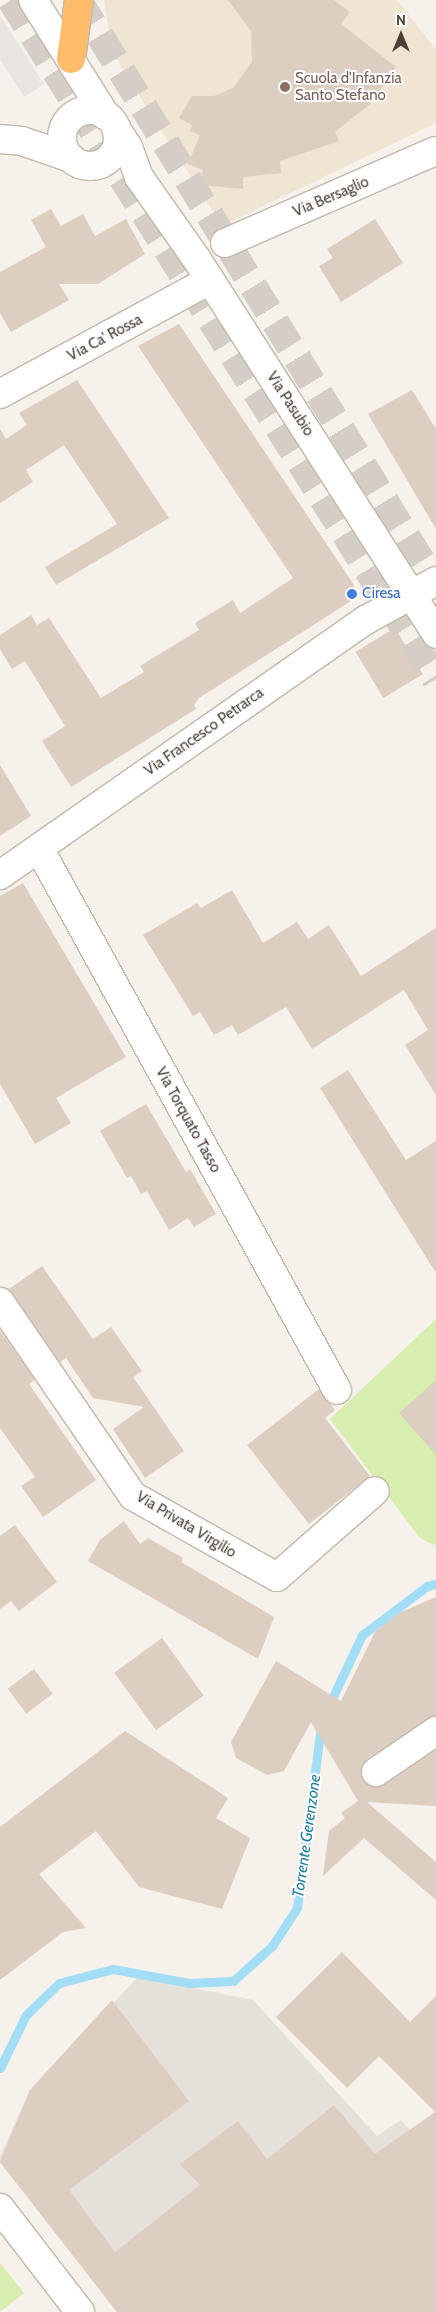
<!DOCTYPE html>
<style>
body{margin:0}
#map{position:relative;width:436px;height:2312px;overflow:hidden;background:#f6f1ea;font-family:Cabin,sans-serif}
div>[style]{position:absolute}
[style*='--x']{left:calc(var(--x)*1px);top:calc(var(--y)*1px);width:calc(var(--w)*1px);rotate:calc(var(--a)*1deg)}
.industrial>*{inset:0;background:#e6e0db}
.education>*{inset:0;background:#f0e4d3}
.green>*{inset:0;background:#d8edb0}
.parking>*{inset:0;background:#e7e4e1}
.stream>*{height:9px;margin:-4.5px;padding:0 4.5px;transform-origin:4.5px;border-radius:4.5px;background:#a3def6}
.building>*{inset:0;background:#dccec1;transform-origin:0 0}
.highway-tunnel>*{height:28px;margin-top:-14px;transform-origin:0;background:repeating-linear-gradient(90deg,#d4cec6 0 28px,transparent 0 42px)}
.roads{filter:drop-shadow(1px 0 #c2b8ab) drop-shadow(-1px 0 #c2b8ab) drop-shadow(0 1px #c2b8ab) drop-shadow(0 -1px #c2b8ab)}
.minor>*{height:28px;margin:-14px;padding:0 14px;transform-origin:14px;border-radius:14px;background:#fff}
.minor>.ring{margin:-14px;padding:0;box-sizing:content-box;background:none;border:28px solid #fff;border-radius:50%}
.highway>*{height:28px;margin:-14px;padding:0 14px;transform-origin:14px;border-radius:14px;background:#ffbd6c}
.dots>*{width:14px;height:14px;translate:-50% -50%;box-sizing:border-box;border:2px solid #fff;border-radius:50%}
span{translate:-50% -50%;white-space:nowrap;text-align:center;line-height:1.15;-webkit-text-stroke:4px #fff;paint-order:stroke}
.education-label{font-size:15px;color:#785e54}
.left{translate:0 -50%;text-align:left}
.street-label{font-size:15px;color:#4b4137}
.shop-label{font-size:15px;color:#366cbe}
.water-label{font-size:16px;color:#237ea6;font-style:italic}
.north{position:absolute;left:376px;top:10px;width:50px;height:50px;-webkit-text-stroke:4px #fff;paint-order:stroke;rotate:0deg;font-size:14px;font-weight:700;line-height:20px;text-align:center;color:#4b4137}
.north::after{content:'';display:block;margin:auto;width:18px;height:22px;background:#4b4137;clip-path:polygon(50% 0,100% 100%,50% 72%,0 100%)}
</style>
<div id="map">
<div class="industrial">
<i style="clip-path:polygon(138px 1977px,253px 2000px,377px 2136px,401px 2120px,436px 2159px,436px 2312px,117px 2312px,0 2162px,0 2156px,30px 2090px)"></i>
</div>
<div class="education">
<i style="clip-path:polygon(104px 0,397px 0,436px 50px,436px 123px,222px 226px,112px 52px)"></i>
</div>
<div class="green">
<i style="clip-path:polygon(436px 1319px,436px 1546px,420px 1538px,330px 1419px)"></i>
<i style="clip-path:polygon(0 2263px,24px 2293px,0 2312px)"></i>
</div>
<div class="parking">
<i style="clip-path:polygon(0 16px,44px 84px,24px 97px,0 59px)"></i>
</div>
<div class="stream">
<i style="--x:328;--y:1707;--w:80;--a:-64.7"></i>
<i style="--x:362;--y:1635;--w:81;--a:-37"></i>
<i style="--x:427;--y:1586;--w:9;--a:-13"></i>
<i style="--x:0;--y:2068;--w:59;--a:-63.9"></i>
<i style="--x:26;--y:2015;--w:46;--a:-44.1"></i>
<i style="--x:59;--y:1983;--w:56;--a:-14.5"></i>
<i style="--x:113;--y:1969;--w:77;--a:10.4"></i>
<i style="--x:189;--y:1983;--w:44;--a:-2.6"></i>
<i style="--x:233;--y:1981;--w:52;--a:-41.9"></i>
<i style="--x:272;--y:1946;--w:45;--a:-56.7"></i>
<i style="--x:297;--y:1908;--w:184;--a:-82.5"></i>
</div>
<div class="building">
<i style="clip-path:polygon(228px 0,334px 0,350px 12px,341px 24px,396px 67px,370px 104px,335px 132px,339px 141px,280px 161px,281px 173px,243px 177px,243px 189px,200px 185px,203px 170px,188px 164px,200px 135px,190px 131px,192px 125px,179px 118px,192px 96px,214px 96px,233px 88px,252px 62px,251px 31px)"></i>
<i style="clip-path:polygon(51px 209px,61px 226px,83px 214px,95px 236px,126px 219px,145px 254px,98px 284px,59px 284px,69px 300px,11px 332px,0 313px,0 272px,46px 247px,31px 220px)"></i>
<i style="clip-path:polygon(375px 219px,403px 263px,341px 302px,319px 266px,333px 258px,327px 249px)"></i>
<i style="clip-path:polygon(179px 324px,354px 585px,351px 601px,199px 698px,194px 705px,196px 709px,71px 787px,42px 741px,65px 726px,25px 661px,12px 669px,0 649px,0 635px,31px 615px,37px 625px,49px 618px,101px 698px,144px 672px,140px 666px,199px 630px,195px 623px,233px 600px,240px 613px,293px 578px,138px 346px)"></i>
<i style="clip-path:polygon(77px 380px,169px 518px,56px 585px,45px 567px,117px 524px,64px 445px,26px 470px,33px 482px,0 503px,0 429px,6px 439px,27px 425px,19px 413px)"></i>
<i style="clip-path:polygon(412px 390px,436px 429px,436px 529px,368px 414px)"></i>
<i style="left:395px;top:628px;width:54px;height:46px;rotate:59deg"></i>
<i style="clip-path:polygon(0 765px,31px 816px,0 836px)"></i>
<i style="clip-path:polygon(23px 883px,126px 1057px,56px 1098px,71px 1123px,35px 1144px,0 1084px,0 896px)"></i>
<i style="clip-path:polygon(232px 890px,263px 943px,297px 922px,308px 939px,329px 925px,361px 976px,436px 928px,436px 1095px,405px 1045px,428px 1030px,404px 990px,312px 1049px,286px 1007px,238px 1035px,232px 1025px,214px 1035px,200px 1012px,193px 1016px,143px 935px,197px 903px,201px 908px)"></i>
<i style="clip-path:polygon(348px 1070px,406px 1160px,436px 1141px,436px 1273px,320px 1088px)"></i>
<i style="clip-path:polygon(146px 1104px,186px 1172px,190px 1169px,216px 1214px,194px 1227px,188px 1218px,169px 1230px,147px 1191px,141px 1194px,131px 1176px,127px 1178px,100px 1131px)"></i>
<i style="clip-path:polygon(42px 1266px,93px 1339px,111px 1327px,142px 1371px,133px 1377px,184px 1451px,145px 1478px,113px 1429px,144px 1407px,93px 1398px,66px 1358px,60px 1362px,9px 1289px)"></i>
<i style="clip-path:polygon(0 1330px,35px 1380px,29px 1384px,96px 1480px,43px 1517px,21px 1486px,35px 1477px,0 1428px)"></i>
<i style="clip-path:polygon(436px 1380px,436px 1455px,399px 1413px)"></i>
<i style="clip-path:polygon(319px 1389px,335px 1410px,325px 1418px,370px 1476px,309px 1524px,247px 1445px)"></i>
<i style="clip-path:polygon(124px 1521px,140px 1544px,148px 1538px,183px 1558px,181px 1562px,274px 1617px,258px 1659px,88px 1561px,100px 1540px)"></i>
<i style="clip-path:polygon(15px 1525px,57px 1582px,19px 1611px,11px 1601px,0 1609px,0 1536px)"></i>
<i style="clip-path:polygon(436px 1597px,436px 1716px,367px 1759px,360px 1773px,369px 1786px,378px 1787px,436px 1750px,436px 1806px,367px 1802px,436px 1862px,436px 1900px,364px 1838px,323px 1876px,329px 1831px,345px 1818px,341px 1813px,358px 1801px,311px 1722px,284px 1771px,267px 1775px,236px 1758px,231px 1742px,276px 1661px,341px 1701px,375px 1632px,399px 1613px)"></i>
<i style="left:162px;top:1638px;width:71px;height:59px;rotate:54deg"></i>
<i style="left:34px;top:1669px;width:31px;height:33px;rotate:53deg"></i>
<i style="clip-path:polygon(125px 1731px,228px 1798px,216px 1818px,250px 1838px,222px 1909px,139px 1887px,96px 1831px,39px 1874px,86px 1928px,63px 1932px,0 1980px,0 1827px)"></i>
<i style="clip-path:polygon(342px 1952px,410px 2022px,436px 1996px,436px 2312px,117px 2312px,0 2162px,30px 2090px,112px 2000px,189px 2101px,69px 2190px,115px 2252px,200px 2185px,180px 2164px,238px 2121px,267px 2159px,334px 2105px,375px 2154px,435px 2112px,379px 2056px,347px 2088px,276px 2017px)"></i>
</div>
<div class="highway-tunnel">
<i style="--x:11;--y:0;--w:801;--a:57.96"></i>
<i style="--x:78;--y:0;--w:686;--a:58.53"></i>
</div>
<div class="roads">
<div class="minor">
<i style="--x:33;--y:0;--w:136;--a:57.9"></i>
<i class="ring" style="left:62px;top:110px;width:28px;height:28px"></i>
<i style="--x:116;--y:129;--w:22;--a:56"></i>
<i style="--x:128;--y:147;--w:32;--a:70"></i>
<i style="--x:139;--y:177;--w:99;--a:54.9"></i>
<i style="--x:196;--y:258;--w:446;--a:57.4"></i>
<i style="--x:0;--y:139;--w:22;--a:5"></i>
<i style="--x:22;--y:141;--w:52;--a:19.1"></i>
<i style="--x:225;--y:243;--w:230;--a:-23.6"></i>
<i style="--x:0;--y:394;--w:239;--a:-28.5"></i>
<i style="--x:40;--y:850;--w:616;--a:61.19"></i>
<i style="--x:0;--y:875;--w:446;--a:-34.9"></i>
<i style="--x:366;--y:620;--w:80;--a:-29.1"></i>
<i style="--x:0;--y:1302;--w:235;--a:55.6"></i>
<i style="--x:133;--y:1496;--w:165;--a:29.4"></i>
<i style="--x:277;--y:1577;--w:130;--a:-41.3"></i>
<i style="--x:376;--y:1772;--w:73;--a:-34.3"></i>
<i style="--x:0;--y:2208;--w:131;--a:52.4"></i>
</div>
<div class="highway">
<i style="--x:71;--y:59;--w:60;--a:-82.3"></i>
</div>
</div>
<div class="dots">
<i style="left:285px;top:87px;background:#8d6e63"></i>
<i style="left:352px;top:594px;background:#3f7fe0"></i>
</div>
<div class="education-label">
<span class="left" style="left:295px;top:87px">Scuola d'Infanzia<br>Santo Stefano</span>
</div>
<div class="street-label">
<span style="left:331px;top:197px;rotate:-23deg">Via Bersaglio</span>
<span style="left:105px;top:338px;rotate:-28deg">Via Ca' Rossa</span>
<span style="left:290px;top:404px;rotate:57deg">Via Pasubio</span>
<span style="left:204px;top:732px;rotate:-35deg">Via Francesco Petrarca</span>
<span style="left:188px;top:1120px;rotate:61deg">Via Torquato Tasso</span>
<span style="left:186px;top:1525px;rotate:31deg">Via Privata Virgilio</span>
</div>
<div class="shop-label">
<span class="left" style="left:362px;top:594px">Ciresa</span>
</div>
<div class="water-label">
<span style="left:307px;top:1836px;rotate:-82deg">Torrente Gerenzone</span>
</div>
<div class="north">N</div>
</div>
